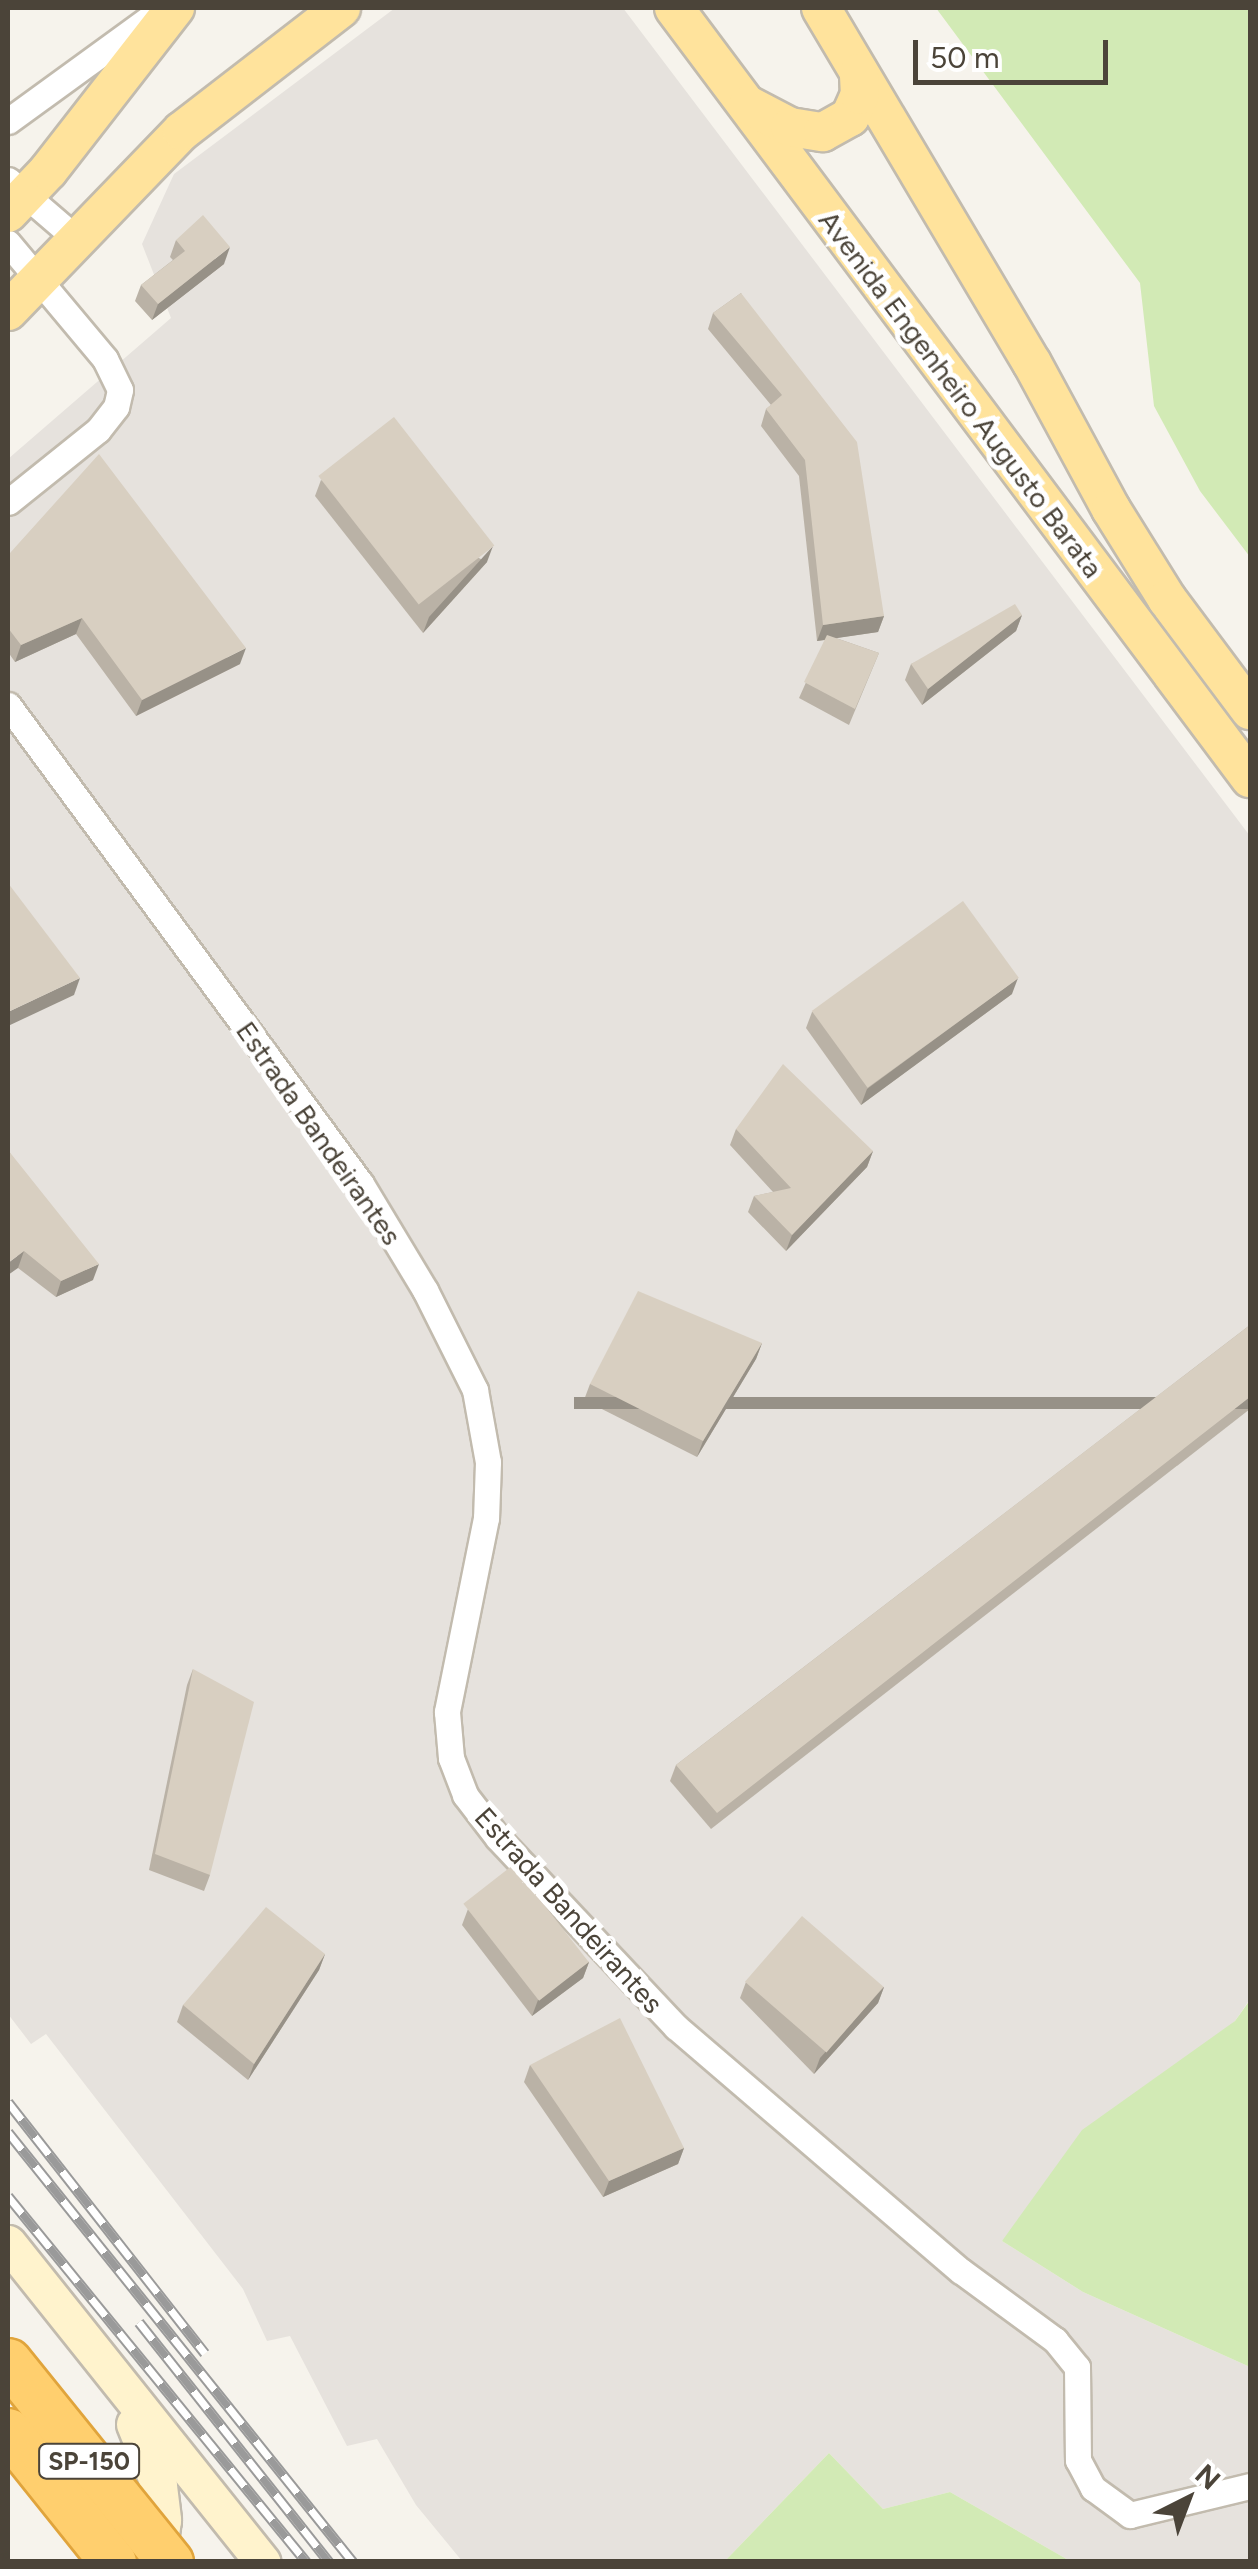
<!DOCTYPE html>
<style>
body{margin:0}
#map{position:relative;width:1258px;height:2569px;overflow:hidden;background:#f6f3ec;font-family:Figtree,sans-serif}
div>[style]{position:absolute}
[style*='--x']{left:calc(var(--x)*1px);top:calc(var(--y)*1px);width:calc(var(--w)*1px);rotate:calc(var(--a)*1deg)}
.industrial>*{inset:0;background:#e6e2dd}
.green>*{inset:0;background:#d2eab5}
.roads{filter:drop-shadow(2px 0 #c2bbae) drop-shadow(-2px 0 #c2bbae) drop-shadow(0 2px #c2bbae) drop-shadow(0 -2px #c2bbae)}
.street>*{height:25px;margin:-12.5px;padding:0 12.5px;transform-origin:12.5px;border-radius:12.5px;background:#fff}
.secondary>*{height:35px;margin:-17.5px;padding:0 17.5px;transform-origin:17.5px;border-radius:17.5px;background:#fff3cd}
.primary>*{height:38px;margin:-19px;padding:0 19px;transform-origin:19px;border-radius:19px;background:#ffe39c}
.rail>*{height:11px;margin-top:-5.5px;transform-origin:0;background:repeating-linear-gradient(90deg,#fff 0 22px,#9a9a9a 0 44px);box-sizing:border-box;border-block:2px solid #9a9a9a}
.bridges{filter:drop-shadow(2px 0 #e0a43c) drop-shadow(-2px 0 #e0a43c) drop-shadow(0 2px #e0a43c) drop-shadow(0 -2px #e0a43c)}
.highway-bridge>*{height:45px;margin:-22.5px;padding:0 22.5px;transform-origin:22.5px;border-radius:22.5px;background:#ffcf6e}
.wall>*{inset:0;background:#bab2a6}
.shaded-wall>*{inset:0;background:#979187;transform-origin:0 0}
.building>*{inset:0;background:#d8cfc1;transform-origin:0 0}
span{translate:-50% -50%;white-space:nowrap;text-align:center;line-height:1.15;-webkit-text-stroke:10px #fff;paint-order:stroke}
.shield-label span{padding:2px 8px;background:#fff;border:2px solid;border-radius:8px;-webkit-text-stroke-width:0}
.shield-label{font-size:25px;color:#4b4439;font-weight:700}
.street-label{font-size:28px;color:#4b4439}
.frame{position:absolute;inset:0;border:10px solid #4b4439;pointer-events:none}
.north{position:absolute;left:1138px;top:2449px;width:100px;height:100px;-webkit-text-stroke:8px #fff;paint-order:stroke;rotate:42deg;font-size:28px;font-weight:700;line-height:40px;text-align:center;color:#4b4439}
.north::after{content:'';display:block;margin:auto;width:35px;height:45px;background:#4b4439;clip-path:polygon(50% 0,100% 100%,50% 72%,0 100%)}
.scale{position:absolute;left:913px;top:40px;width:195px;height:45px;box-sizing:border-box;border:5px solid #4b4439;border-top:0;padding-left:12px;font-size:30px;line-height:35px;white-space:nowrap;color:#4b4439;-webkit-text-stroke:8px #fff;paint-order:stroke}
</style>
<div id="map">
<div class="industrial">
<i style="clip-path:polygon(395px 8px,623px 8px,1250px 836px,1250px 1999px,1235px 2021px,1002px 2241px,1083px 2292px,1250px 2367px,1250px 2561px,1070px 2561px,950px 2492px,883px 2509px,829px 2453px,725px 2561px,462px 2561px,416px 2505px,377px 2439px,347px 2446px,290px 2336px,267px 2341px,243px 2289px,46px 2034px,31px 2044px,8px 2014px,8px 459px,171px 318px,142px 244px,174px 174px)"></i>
</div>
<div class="green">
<i style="clip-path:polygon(936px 8px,1250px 8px,1250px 557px,1200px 491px,1154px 406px,1140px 283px)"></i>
<i style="clip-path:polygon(1250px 2000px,1250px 2367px,1083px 2292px,1002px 2241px,1082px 2130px,1235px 2021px)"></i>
<i style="clip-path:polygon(829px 2453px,883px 2509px,950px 2492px,1070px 2561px,725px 2561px)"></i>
</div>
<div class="roads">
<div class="street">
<i style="--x:8;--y:121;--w:189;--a:-36"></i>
<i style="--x:8;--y:180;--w:94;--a:40.7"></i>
<i style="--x:8;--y:243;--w:151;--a:50.1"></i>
<i style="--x:105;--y:359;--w:34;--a:64"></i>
<i style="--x:120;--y:390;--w:17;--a:103"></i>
<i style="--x:116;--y:407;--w:29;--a:128"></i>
<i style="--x:98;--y:430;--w:115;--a:141.3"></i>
<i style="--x:8;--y:705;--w:595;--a:53.61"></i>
<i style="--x:361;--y:1184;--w:124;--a:58.9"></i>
<i style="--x:425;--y:1290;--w:112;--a:63.4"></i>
<i style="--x:475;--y:1390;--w:73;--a:79.8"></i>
<i style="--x:488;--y:1462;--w:56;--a:92"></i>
<i style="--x:486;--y:1518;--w:198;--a:101.4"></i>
<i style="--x:447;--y:1712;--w:46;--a:85"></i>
<i style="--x:451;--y:1758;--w:40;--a:69"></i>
<i style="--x:465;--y:1795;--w:54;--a:52.5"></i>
<i style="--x:498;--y:1838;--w:260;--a:46.7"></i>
<i style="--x:676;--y:2027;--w:375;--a:40.6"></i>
<i style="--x:961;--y:2271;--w:117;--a:36.3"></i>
<i style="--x:1055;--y:2340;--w:35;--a:51"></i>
<i style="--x:1077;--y:2367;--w:93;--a:89.4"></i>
<i style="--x:1078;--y:2460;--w:32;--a:62"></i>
<i style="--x:1093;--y:2488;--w:46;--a:36.1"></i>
<i style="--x:1130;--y:2515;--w:123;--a:-13.6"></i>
</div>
<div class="secondary">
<i style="--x:8;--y:2243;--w:408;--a:51.4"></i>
<i style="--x:134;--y:2424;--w:67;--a:68"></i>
<i style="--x:159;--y:2486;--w:34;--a:83"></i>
<i style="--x:163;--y:2520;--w:42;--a:98.1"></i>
</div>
<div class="primary">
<i style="--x:674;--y:8;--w:962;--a:53.2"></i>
<i style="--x:821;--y:8;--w:413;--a:59.3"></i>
<i style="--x:1032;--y:363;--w:166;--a:61.6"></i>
<i style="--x:1111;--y:509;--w:106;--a:58.1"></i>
<i style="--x:1167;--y:599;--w:139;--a:53.2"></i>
<i style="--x:748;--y:105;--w:47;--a:27.6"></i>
<i style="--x:790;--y:127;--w:33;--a:9"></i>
<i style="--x:823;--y:132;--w:31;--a:-29"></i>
<i style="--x:850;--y:117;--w:24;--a:-66"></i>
<i style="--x:860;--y:95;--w:22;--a:-93"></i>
<i style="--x:8;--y:213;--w:58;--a:-46.4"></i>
<i style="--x:48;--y:171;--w:207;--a:-52.1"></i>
<i style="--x:8;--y:311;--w:250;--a:-46"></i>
<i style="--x:182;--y:131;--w:201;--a:-37.7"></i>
</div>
</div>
<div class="rail">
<i style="--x:8;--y:2102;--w:319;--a:51.9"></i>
<i style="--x:8;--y:2132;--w:551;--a:51.26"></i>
<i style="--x:8;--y:2196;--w:472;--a:50.8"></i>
<i style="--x:139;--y:2322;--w:306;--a:51.6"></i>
</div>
<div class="bridges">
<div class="highway-bridge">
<i style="--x:8;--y:2361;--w:258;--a:51.1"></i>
<i style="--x:8;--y:2431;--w:168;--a:51.3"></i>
</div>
</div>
<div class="wall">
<i style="clip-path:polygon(176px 240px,224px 264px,152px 320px,135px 301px,141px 285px,173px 260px,170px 257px)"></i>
<i style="clip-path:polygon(741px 293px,884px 616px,878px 632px,836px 638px,879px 653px,849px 725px,799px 698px,825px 640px,817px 641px,799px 476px,761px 426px,766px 409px,771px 405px,708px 329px,713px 313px)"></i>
<i style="clip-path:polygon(321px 480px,487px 562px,423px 633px,315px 496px)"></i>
<i style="clip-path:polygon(8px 549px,10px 553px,240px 664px,136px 716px,76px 634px,15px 662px,8px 652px)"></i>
<i style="clip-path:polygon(1022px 615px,1016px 631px,922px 705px,905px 680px,911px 664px)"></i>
<i style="clip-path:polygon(1012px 994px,861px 1105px,806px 1028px,812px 1012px)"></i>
<i style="clip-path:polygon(736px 1129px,873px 1151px,867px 1167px,786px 1251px,748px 1212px,754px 1196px,773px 1192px,730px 1145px)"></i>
<i style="clip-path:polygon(8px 1150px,93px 1280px,56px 1297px,18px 1268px)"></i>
<i style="clip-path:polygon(1250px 1325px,1250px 1409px,711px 1829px,670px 1781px,676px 1765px)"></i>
<i style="clip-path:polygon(762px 1343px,756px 1359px,697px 1457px,584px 1400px,590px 1384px)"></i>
<i style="clip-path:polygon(193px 1669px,210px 1875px,204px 1891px,149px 1870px,187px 1685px)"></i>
<i style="clip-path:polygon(468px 1909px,589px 1962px,583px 1978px,532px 2016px,462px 1925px)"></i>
<i style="clip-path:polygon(325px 1954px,319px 1970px,248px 2080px,177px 2022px,183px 2005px)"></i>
<i style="clip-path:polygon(746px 1982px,884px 1987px,878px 2003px,814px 2074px,740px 1998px)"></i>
<i style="clip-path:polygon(530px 2065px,684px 2148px,678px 2164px,603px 2197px,524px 2082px)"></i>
</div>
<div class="shaded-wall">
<i style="clip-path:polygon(230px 247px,224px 264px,152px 320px,158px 304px)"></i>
<i style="clip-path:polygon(493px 546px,487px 562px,423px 633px,429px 617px)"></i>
<i style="clip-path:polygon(1022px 615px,1016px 631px,922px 705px,928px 689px)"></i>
<i style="clip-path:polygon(884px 616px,878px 632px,817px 641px,823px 625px)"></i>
<i style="clip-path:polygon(82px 618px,76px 634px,15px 662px,21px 645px)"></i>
<i style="clip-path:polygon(246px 648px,240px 664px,136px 716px,142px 700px)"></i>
<i style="clip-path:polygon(80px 978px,74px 995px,8px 1026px,8px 1012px)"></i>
<i style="clip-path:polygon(1018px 978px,1012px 994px,861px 1105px,867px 1089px)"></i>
<i style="clip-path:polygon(873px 1151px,867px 1167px,786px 1251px,792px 1235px)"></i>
<i style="clip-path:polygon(24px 1251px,18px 1268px,8px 1275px,8px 1263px)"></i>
<i style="clip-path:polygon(99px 1264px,93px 1280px,56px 1297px,61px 1281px)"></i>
<i style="clip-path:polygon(762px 1343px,756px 1359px,697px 1457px,703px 1441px)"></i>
<i style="left:1250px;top:1397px;width:12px;height:676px;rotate:90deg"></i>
<i style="clip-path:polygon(325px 1954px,319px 1970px,248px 2080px,254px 2064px)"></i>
<i style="clip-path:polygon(589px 1962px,583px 1978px,532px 2016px,538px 2000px)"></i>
<i style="clip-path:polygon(884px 1987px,878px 2003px,814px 2074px,820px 2058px)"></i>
<i style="clip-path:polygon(684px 2148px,678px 2164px,603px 2197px,609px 2181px)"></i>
</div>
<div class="building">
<i style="clip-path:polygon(203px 215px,230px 247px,158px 304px,141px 285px,185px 251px,176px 240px)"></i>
<i style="clip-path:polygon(741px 293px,857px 442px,884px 616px,823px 625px,805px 460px,766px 409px,782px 395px,713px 313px)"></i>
<i style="left:394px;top:417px;width:163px;height:96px;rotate:52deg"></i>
<i style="clip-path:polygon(99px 454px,246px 648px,142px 700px,82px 618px,21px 645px,8px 628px,8px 549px,10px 553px)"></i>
<i style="clip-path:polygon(1015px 604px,1022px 615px,928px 689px,911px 664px)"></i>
<i style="clip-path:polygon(827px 635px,879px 653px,855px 709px,804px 682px)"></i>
<i style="clip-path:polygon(8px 883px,80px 978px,8px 1012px)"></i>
<i style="left:963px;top:901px;width:95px;height:187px;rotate:54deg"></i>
<i style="clip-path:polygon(783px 1064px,873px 1151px,792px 1235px,754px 1196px,791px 1188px,736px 1129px)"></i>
<i style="clip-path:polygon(8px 1150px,99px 1264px,61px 1281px,24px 1251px,8px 1263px)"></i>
<i style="clip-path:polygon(638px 1291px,762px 1343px,703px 1441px,590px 1384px)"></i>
<i style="clip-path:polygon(1250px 1325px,1250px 1397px,717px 1813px,676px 1765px)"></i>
<i style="clip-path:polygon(193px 1669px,254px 1702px,210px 1875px,155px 1854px)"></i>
<i style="left:513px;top:1865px;width:123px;height:63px;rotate:52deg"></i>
<i style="clip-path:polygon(266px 1907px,325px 1954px,254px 2064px,183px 2005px)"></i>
<i style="left:802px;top:1916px;width:108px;height:87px;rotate:41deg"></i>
<i style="clip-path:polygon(620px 2018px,684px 2148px,609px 2181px,530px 2065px)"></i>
</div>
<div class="shield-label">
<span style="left:89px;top:2461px">SP-150</span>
</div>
<div class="street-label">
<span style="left:961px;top:394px;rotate:53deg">Avenida Engenheiro Augusto Barata</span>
<span style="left:319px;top:1133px;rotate:55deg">Estrada Bandeirantes</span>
<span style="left:569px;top:1910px;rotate:48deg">Estrada Bandeirantes</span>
</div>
<div class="frame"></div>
<div class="north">N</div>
<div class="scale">50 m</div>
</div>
